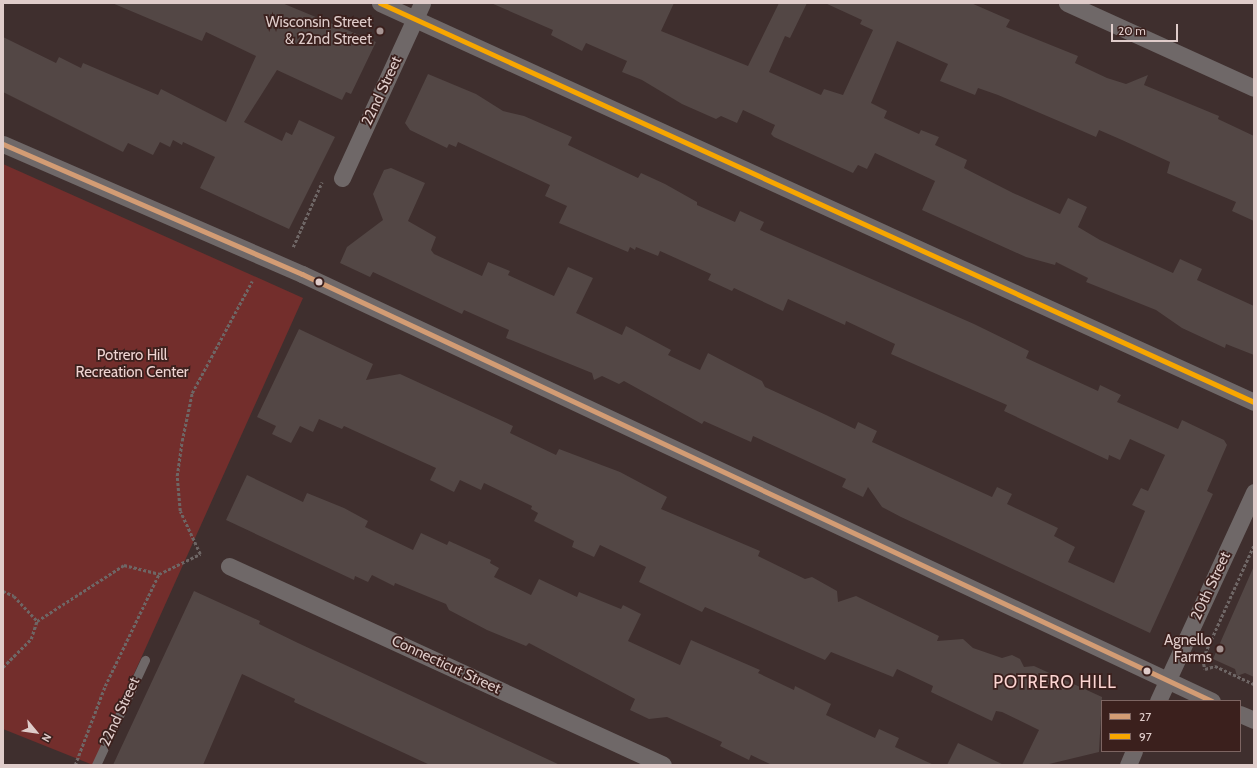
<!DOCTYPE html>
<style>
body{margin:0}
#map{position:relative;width:1257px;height:768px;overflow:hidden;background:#3f2f2e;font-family:Cabin,sans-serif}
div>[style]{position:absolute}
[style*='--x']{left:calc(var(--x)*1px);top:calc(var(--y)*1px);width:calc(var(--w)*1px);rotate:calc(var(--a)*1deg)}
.green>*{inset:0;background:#732e2c}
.building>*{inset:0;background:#534745}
.path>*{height:2.5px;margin-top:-1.25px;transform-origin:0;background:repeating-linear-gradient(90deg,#6e6665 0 3px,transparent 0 5px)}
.service>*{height:9px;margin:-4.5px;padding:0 4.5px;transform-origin:4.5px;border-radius:4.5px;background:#6f6868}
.minor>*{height:17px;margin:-8.5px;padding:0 8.5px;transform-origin:8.5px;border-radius:8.5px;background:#6f6868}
.bus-1>*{height:5px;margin:-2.5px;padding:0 2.5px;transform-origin:2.5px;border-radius:2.5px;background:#d39c74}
.bus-2>*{height:5px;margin:-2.5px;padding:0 2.5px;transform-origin:2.5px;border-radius:2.5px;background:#f7a600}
.dots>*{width:11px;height:11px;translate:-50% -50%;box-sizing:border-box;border:2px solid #3b201d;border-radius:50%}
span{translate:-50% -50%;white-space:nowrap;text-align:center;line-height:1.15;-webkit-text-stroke:3.5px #3b201d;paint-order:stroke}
.poi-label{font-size:15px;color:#dfccca}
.right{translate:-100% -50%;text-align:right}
.street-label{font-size:15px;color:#dfccca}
.park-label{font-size:15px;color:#eed3d1}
.quarter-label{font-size:17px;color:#fcd5d2;letter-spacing:1px}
.frame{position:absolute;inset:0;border:4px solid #dfccca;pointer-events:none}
.legend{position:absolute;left:1101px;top:700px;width:140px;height:52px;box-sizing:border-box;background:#3b201d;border:1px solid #7d6562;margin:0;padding:5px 7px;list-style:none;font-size:12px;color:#dfccca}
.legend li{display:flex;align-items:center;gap:8px;height:20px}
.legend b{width:20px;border:1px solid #7d6562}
.north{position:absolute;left:16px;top:712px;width:40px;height:40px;-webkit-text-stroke:3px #3b201d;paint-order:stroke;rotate:119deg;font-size:11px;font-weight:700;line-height:16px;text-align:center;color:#dfccca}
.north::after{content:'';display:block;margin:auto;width:14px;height:18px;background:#dfccca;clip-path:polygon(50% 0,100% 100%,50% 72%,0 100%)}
.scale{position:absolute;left:1111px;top:24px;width:67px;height:18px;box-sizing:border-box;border:2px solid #dfccca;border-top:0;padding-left:5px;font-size:12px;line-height:14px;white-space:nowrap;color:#dfccca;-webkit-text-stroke:3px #3b201d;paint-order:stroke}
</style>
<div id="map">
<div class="green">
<i style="clip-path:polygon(3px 164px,303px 298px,93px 765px,3px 729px)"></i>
</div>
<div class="building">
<i style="clip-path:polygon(112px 3px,282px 3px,376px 42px,351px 94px,346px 92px,342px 100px,277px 70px,244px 122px,282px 141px,286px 132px,292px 135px,299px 120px,335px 137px,289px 229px,200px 188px,215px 157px,183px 142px,182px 145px,173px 140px,170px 147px,160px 142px,153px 155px,128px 143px,123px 152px,3px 92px,3px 37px,56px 63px,59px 57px,81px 68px,83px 63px,158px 95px,161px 89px,226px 122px,256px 56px,206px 32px,202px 41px)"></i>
<i style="clip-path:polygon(491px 3px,674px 3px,661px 31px,748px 66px,779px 3px,807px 3px,790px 38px,785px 36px,769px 72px,821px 95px,824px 89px,843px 95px,873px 30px,860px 24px,862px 20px,825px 3px,971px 3px,1010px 20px,1006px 27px,1078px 56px,1075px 63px,1107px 78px,1126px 84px,1148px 75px,1144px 85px,1219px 116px,1218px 119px,1254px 136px,1254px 221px,1232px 211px,1236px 202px,1167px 173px,1170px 162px,1122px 140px,1099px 130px,1096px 137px,998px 95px,978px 88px,975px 95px,940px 81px,948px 64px,897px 41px,871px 103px,887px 111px,884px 118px,919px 134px,921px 130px,939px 137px,935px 145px,967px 160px,964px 168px,1013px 193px,1060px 214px,1068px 198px,1087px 207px,1078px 227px,1100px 240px,1173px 273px,1180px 259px,1202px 269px,1197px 280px,1254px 306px,1254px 355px,1226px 344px,1225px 348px,1182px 328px,1156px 310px,1086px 282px,1088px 278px,1056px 262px,1055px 265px,1026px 257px,922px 210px,935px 181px,875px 153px,867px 169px,858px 165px,853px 173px,774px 137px,771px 134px,775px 125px,743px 110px,737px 123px,721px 116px,716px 119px,682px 104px,642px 80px,622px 72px,627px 61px,586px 43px,582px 51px,551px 35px,553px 30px)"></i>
<i style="clip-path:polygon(428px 74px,476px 94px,503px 111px,524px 116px,572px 137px,568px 145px,638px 178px,641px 173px,665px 184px,697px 202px,697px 205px,735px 222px,740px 211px,764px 222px,760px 230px,974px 324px,1029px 351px,1026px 358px,1098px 391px,1100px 385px,1121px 395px,1117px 402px,1178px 429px,1182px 420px,1224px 440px,1227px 445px,1207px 491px,1213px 494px,1150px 633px,901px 517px,882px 507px,868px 487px,863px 497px,842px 487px,846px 479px,753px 436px,751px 442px,704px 421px,702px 424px,624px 381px,619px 384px,602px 376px,594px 380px,592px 373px,506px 338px,509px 330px,464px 310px,462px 314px,373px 272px,370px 277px,340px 263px,347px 247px,383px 220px,373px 194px,384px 170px,391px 168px,425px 183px,408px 221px,436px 237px,431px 250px,434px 254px,482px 276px,488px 262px,510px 271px,508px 275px,554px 296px,568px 267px,593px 278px,576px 313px,622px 335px,626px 326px,671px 350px,668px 355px,700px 370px,708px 353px,762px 381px,765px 387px,826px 415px,855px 429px,858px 422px,877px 431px,872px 442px,992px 497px,997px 487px,1012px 494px,1007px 504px,1058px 528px,1054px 536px,1075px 547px,1068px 562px,1114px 583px,1145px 511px,1132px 505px,1141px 488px,1148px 491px,1165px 455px,1130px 439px,1120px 460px,1109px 455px,1108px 460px,1004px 411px,1007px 405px,891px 354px,895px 344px,846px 321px,845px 325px,788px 299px,783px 311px,734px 288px,732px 291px,708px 280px,711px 274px,660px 251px,658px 256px,636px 247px,635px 250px,630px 247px,628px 252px,559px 223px,567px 206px,545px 196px,550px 185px,458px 142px,456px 147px,449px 144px,447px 148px,410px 130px,405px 123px)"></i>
<i style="clip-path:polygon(299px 329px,373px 364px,366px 380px,400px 374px,513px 426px,510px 433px,556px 455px,559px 449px,620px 472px,667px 497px,661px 509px,760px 551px,758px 556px,805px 579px,812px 577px,837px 591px,838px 602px,856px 596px,939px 636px,937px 641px,963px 639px,973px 648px,1002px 658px,1012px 655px,1020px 659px,1024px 667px,1034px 666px,1102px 697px,1099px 752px,1045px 765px,1022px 765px,1039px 730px,1002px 712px,996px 711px,992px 721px,931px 692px,933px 686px,897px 669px,893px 677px,831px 652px,825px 660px,705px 607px,702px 612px,639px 582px,646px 567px,600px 545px,594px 557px,572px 547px,574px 541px,534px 521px,538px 513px,531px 509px,532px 506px,484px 483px,481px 490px,460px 480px,454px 492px,430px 480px,436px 468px,344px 426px,342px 429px,319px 419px,313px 432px,300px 426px,291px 443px,272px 434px,276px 426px,257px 417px)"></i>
<i style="clip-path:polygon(247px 475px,303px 502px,307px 493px,344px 508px,368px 521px,365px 527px,413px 550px,421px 533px,447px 545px,449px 541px,491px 560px,490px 563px,499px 568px,494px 577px,531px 595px,539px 579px,577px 597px,579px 592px,621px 609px,623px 605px,641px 614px,628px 641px,680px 665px,691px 640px,760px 670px,758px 673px,794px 690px,795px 686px,831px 704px,826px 715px,875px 738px,879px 729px,899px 738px,895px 747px,934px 765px,772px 765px,751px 755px,749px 760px,720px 746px,722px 742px,667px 717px,649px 719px,630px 710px,635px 699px,529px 643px,526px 646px,487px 630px,449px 610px,446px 604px,395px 583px,394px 586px,372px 575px,368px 582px,355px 576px,354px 580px,226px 520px)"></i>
<i style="clip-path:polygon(1254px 566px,1254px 677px,1245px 673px,1237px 676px,1235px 669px,1213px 659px)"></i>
<i style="clip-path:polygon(194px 591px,260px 621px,259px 624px,298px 643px,560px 765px,430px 765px,294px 702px,295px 699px,242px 674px,203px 765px,113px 765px)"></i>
<i style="clip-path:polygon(958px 743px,1004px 765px,947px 765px)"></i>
</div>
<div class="path">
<i style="--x:293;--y:247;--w:71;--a:-66"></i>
<i style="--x:1254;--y:546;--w:124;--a:114.3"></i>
<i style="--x:1203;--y:659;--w:10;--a:79"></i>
<i style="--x:1205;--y:669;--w:10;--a:-17"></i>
<i style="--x:1215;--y:666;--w:43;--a:24.8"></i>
<i style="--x:3;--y:591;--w:12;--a:24"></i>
<i style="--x:14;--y:596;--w:34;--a:47"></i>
<i style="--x:3;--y:667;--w:40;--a:-45"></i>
<i style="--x:31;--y:639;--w:19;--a:-72"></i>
<i style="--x:37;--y:621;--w:103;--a:-32.8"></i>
<i style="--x:124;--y:565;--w:36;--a:14"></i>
<i style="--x:159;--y:574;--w:46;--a:-26"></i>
<i style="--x:200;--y:554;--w:47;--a:-114.9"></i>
<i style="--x:180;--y:511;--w:35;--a:-95"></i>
<i style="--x:177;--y:476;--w:35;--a:-82"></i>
<i style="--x:182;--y:441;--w:49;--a:-78.2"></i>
<i style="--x:192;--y:393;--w:127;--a:-61.8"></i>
<i style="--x:75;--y:765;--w:85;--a:-69.2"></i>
<i style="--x:105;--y:686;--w:124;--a:-64.3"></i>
</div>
<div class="service">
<i style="--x:96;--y:765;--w:116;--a:-65"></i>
</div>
<div class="minor">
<i style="--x:380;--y:3;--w:961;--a:24.54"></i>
<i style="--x:1067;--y:3;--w:205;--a:24.4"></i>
<i style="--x:3;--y:144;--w:326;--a:23.5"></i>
<i style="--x:302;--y:274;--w:1005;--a:25.14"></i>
<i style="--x:342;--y:178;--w:192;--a:-65.4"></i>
<i style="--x:229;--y:566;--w:477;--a:24.6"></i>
<i style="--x:1158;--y:701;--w:230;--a:-65.3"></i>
<i style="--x:1240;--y:714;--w:15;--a:23"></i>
<i style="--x:1128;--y:765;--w:15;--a:-67"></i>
</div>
<div class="bus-1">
<i style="--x:3;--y:144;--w:326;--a:23.5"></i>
<i style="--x:302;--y:274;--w:1005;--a:25.14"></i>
</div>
<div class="bus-2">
<i style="--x:380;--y:3;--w:961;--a:24.54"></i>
</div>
<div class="dots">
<i style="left:380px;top:31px;background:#a79593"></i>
<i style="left:319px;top:282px;background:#dfccca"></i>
<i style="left:1220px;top:649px;background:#a79593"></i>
<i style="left:1147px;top:671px;background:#dfccca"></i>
</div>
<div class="poi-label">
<span class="right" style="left:372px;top:31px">Wisconsin Street<br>&amp; 22nd Street</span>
<span class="right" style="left:1212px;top:649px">Agnello<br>Farms</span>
</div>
<div class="street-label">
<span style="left:382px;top:91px;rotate:-65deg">22nd Street</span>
<span style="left:1211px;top:586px;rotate:-65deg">20th Street</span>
<span style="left:446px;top:665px;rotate:25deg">Connecticut Street</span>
<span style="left:120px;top:712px;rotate:-65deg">22nd Street</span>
</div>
<div class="park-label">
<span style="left:132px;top:364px">Potrero Hill<br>Recreation Center</span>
</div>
<div class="quarter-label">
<span style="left:1055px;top:683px">POTRERO HILL</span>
</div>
<div class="frame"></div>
<ul class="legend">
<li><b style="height:5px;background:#d39c74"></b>27</li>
<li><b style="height:5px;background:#f7a600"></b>97</li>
</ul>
<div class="north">N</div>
<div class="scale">20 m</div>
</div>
